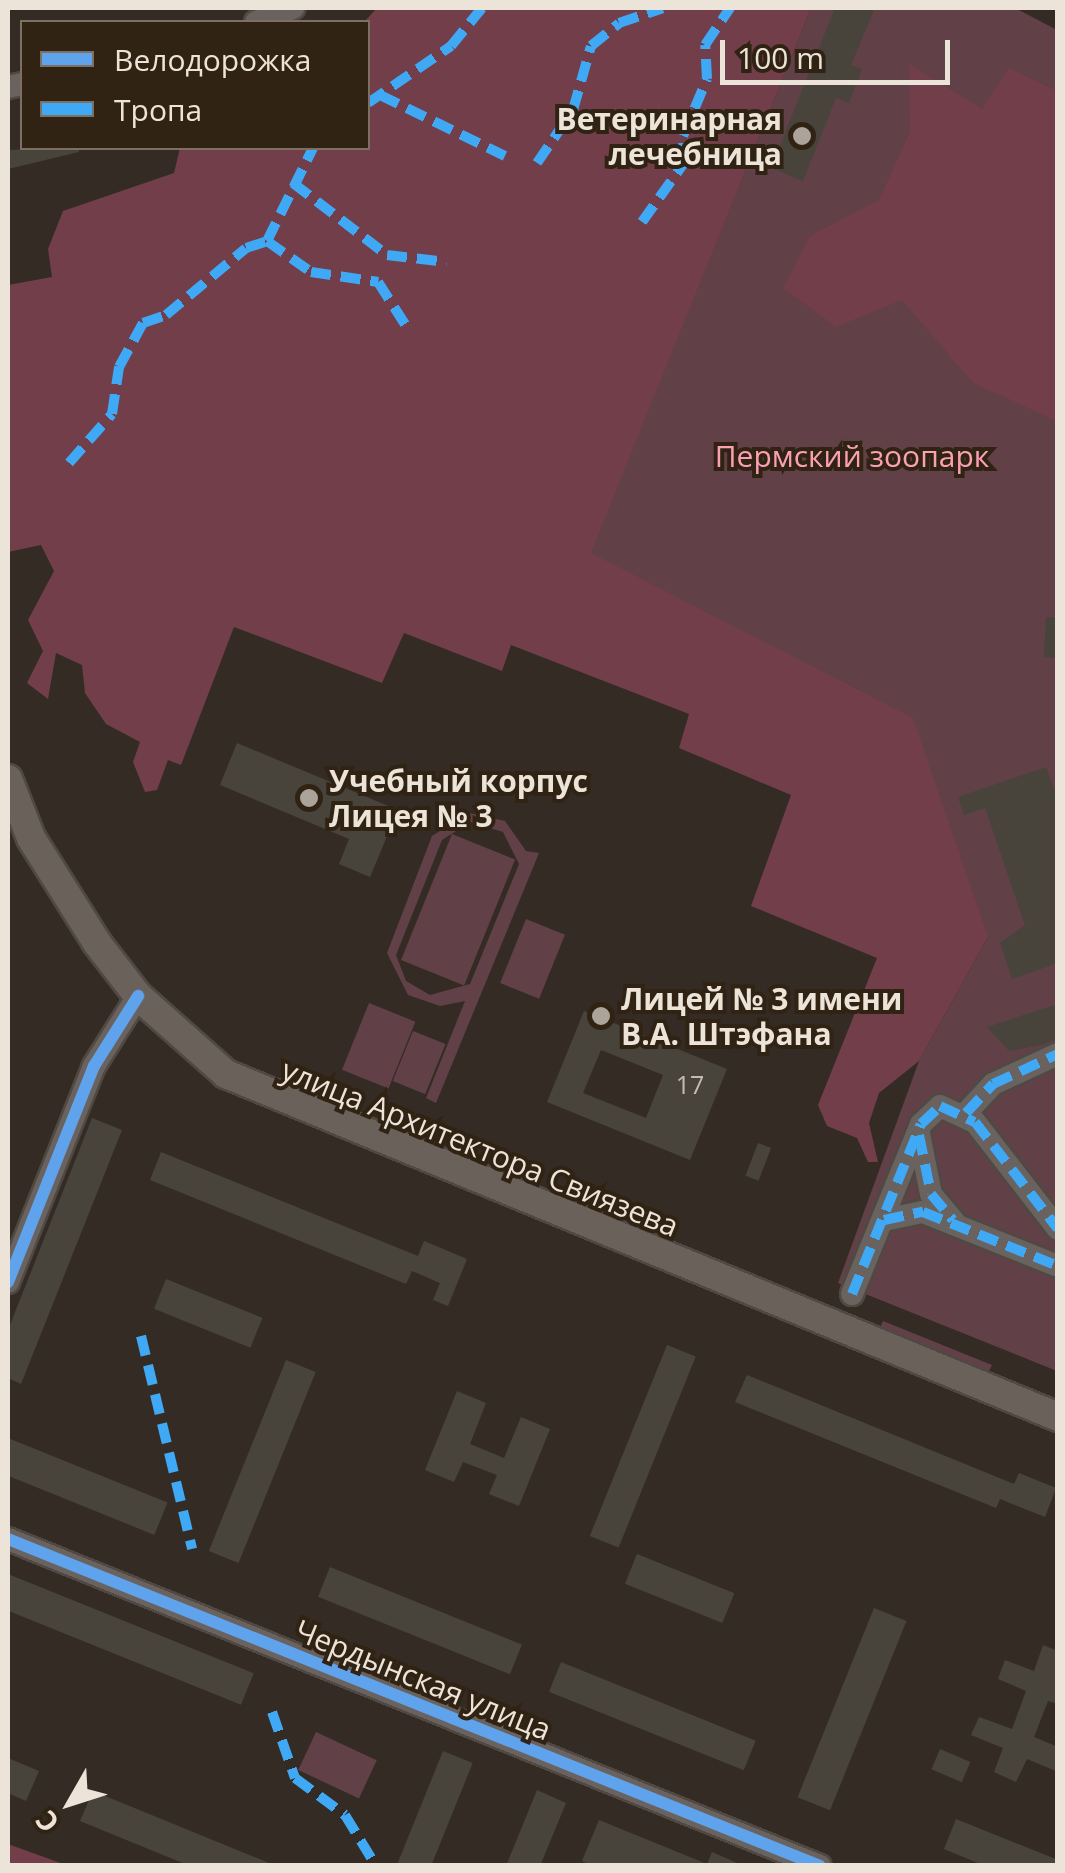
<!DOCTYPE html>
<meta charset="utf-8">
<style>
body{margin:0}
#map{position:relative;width:1065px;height:1873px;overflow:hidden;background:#342c24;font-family:"Open Sans",sans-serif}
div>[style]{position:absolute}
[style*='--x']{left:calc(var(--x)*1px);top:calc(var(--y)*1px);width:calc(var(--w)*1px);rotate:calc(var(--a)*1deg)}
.green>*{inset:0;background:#614047;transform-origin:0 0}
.forest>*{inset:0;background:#713e4a}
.building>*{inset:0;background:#48443c;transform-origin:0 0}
.roads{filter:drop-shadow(2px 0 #504943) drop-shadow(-2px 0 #504943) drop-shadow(0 2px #504943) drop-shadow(0 -2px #504943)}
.minor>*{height:22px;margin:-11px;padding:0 11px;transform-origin:11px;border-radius:11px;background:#6a625e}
.major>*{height:28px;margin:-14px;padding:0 14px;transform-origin:14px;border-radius:14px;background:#6b615b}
.quiet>*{height:10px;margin-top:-5px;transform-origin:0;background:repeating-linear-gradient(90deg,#3fa9f5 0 20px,transparent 0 30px)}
.cycleway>*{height:12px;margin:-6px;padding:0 6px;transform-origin:6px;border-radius:6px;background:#60a3ed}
.dots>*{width:28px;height:28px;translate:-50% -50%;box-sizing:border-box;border:5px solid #312313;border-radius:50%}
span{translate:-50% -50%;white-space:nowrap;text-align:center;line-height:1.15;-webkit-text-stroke:8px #312313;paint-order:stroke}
.number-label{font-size:25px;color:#c4bcb2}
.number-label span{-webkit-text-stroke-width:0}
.poi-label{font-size:30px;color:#ede4d9;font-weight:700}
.right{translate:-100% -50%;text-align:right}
.left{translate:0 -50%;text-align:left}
.park-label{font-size:30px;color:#fb9fb5}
.street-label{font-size:30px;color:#ede4d9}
.frame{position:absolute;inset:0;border:10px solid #ede4d9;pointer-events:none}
.legend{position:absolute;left:20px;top:20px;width:350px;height:130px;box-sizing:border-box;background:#312313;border:2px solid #7c7062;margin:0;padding:12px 18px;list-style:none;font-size:30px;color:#ede4d9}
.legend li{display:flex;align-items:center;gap:20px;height:50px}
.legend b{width:50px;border:2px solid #7c7062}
.north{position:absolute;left:20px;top:1753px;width:100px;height:100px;-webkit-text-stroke:8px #312313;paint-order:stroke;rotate:231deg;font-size:28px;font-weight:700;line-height:40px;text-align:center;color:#ede4d9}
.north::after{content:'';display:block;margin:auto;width:35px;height:45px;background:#ede4d9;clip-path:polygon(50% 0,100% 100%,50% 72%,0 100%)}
.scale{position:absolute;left:720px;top:40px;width:230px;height:45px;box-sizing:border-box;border:5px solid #ede4d9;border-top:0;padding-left:12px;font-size:30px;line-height:35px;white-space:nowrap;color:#ede4d9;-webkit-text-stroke:8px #312313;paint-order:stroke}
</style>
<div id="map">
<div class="green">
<i style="clip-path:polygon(811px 8px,1015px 8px,1057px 30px,1057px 1371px,838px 1283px,919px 1061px,988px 937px,590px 553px)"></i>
<i style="clip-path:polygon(evenodd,469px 813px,505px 821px,526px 851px,539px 853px,436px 1103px,426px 1098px,465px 1001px,440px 1006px,408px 995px,387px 953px,432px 836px,469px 813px,470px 822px,503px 832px,519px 864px,470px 984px,430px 995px,406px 981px,396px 955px,442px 840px,470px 822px)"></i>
<i style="left:452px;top:834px;width:68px;height:136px;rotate:22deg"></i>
<i style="left:526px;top:919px;width:42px;height:69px;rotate:22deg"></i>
<i style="left:369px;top:1003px;width:50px;height:72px;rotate:22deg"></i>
<i style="left:413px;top:1031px;width:35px;height:54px;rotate:22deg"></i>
<i style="clip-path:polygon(883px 1321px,992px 1365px,988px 1373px,874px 1340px)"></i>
<i style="left:316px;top:1732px;width:67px;height:42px;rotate:25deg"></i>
</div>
<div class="forest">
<i style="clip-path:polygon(377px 8px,811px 8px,591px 553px,913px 718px,988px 937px,919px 1061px,879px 1093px,869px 1123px,878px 1162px,868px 1162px,857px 1138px,827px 1126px,818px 1105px,877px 958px,751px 906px,791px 795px,679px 748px,689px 714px,511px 645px,502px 671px,404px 633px,382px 683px,234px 627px,181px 765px,168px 760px,157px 790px,145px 792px,133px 762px,140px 742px,106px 724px,85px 693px,82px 665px,56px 653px,48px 699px,27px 683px,43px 651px,28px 620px,54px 571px,41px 545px,8px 552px,8px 285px,52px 277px,48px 249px,63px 211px,174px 173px,180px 148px,368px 148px,364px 22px)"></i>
<i style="clip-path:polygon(909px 64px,982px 109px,1009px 68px,1057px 91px,1057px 421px,973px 383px,902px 300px,836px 327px,783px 288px,810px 236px,879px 200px,910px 132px)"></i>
<i style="clip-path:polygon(8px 1844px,66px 1865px,8px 1865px)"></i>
</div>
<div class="building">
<i style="clip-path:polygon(835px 8px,875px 8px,851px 65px,862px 69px,849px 103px,836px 98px,803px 181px,771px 168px)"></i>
<i style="clip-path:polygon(78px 148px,79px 152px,8px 169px,8px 150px)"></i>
<i style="clip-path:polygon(1046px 617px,1058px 618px,1058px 658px,1044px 657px)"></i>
<i style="clip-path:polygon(237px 743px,398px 810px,370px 877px,339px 864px,349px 839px,220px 785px)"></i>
<i style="clip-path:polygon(1046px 767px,1058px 799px,1058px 963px,1012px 979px,1000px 943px,1025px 925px,985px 808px,964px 815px,958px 797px)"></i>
<i style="clip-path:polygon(1058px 1004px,1058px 1039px,1041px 1045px,1009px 1051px,987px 1027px)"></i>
<i style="clip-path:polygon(evenodd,584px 1011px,727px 1069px,690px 1160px,547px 1102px,584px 1011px,601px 1050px,663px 1075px,646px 1118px,583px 1093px,601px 1050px)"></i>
<i style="clip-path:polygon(92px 1118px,122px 1130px,21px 1384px,8px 1378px,8px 1330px)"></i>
<i style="left:758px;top:1143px;width:14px;height:35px;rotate:21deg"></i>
<i style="clip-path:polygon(161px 1152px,418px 1256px,424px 1241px,467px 1259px,448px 1306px,433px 1300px,440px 1283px,412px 1271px,406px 1284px,150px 1180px)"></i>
<i style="left:166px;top:1279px;width:104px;height:32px;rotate:22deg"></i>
<i style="left:667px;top:1345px;width:31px;height:206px;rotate:22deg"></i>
<i style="left:286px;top:1360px;width:32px;height:206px;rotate:22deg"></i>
<i style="clip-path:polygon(747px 1375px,1014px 1484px,1019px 1473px,1056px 1488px,1045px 1517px,1000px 1499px,996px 1508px,735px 1402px)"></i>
<i style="clip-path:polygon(457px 1391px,486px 1403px,470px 1444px,504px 1458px,521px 1417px,550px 1429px,519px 1506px,489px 1494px,497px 1475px,463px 1462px,454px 1482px,425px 1470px)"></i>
<i style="left:8px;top:1438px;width:172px;height:35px;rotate:22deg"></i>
<i style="left:637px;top:1554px;width:105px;height:32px;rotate:22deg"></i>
<i style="left:330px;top:1567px;width:207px;height:32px;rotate:22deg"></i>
<i style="left:8px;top:1574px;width:265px;height:34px;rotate:22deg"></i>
<i style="left:874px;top:1608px;width:35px;height:204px;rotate:22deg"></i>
<i style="clip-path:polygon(1043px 1645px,1058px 1651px,1058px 1704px,1048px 1701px,1034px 1737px,1058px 1747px,1058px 1772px,1027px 1759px,1016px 1782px,994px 1772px,1003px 1748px,971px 1735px,979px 1717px,1012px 1729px,1026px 1691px,998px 1679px,1005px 1660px,1034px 1671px)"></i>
<i style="left:561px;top:1662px;width:210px;height:32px;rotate:22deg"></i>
<i style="left:940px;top:1749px;width:33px;height:22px;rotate:23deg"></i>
<i style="left:443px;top:1751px;width:32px;height:124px;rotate:22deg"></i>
<i style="clip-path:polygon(8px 1758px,39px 1771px,26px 1801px,8px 1793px)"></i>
<i style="clip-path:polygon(537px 1790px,566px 1803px,540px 1866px,506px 1866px)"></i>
<i style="clip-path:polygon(93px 1791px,274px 1865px,274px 1866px,190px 1866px,80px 1821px)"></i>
<i style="clip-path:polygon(956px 1819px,1058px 1860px,1058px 1866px,985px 1866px,944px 1849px)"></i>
<i style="clip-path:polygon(599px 1820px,707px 1864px,712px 1852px,744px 1866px,593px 1866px,582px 1861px)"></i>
</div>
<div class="roads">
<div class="minor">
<i style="--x:256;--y:22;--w:40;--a:-21"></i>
<i style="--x:8;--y:87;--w:14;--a:-12"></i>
<i style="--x:966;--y:1113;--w:40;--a:-47"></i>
<i style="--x:993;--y:1084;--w:72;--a:-24.8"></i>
<i style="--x:919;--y:1134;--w:61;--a:78.7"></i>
<i style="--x:931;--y:1194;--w:35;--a:50"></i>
<i style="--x:884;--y:1220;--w:40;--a:-12"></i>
<i style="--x:923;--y:1212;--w:145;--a:21.8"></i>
<i style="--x:8;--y:1282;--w:232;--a:-68.3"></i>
<i style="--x:94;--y:1066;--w:83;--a:-57.8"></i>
<i style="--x:852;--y:1294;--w:183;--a:-67.9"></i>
<i style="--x:921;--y:1124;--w:26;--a:-43"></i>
<i style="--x:940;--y:1106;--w:38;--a:25"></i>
<i style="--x:975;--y:1122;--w:135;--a:52.2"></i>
<i style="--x:8;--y:1539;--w:875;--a:21.94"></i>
</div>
<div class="major">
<i style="--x:8;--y:779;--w:63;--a:68.7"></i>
<i style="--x:31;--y:838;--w:124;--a:57.8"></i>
<i style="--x:97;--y:943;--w:67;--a:52.3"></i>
<i style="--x:138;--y:996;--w:118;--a:41.6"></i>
<i style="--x:226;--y:1074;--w:900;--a:22.4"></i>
</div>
</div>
<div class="quiet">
<i style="--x:380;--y:95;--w:139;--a:26"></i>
<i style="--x:368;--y:103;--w:101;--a:-34.5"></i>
<i style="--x:451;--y:46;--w:49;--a:-50.8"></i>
<i style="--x:537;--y:163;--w:64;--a:-55.8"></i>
<i style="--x:573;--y:110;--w:66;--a:-74.3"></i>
<i style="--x:591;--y:46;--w:36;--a:-39"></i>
<i style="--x:619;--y:23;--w:46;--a:-18.8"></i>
<i style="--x:293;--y:183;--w:118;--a:37.5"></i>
<i style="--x:387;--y:255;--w:60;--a:6.7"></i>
<i style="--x:642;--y:222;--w:72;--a:-54.6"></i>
<i style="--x:684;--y:163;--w:27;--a:-92"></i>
<i style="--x:683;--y:136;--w:62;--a:-67.2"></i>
<i style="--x:707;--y:79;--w:34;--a:-93"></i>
<i style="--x:705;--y:45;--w:45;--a:-56"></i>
<i style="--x:267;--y:241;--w:104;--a:-63.7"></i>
<i style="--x:69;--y:463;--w:65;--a:-48.7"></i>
<i style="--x:112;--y:414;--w:48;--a:-81.5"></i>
<i style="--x:119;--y:367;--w:50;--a:-61.4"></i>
<i style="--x:143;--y:323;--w:24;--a:-19"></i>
<i style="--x:166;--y:315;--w:104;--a:-39.9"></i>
<i style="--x:246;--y:248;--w:22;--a:-18"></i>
<i style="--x:267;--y:241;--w:54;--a:35.2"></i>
<i style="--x:311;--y:272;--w:68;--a:8.5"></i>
<i style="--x:378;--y:282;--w:59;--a:57.4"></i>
<i style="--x:966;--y:1113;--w:40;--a:-47"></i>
<i style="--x:993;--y:1084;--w:72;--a:-24.8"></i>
<i style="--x:919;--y:1135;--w:60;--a:78.5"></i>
<i style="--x:931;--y:1194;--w:34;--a:50"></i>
<i style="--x:884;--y:1220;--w:40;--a:-12"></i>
<i style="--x:923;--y:1212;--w:145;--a:21.8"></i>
<i style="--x:852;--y:1294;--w:183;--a:-67.9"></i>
<i style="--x:921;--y:1124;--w:26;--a:-43"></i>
<i style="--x:940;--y:1106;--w:38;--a:25"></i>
<i style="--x:975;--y:1122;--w:135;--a:52.2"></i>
<i style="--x:141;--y:1336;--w:219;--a:76.5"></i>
<i style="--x:272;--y:1712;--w:70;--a:70.8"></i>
<i style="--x:295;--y:1778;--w:62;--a:36.5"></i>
<i style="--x:345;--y:1815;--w:60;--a:58.7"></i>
</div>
<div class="cycleway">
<i style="--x:8;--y:1282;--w:232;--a:-68.3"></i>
<i style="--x:94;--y:1066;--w:83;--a:-57.8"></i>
<i style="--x:8;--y:1539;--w:875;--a:21.94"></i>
</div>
<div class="dots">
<i style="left:802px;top:136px;background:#aca49a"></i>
<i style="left:309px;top:798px;background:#aca49a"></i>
<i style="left:601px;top:1016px;background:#aca49a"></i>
</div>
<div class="number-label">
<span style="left:690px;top:1084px">17</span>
</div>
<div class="poi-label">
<span class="right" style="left:782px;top:136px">Ветеринарная<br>лечебница</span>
<span class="left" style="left:329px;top:798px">Учебный корпус<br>Лицея № 3</span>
<span class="left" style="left:621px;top:1016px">Лицей № 3 имени<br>В.А. Штэфана</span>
</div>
<div class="park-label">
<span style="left:852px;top:456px">Пермский зоопарк</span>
</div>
<div class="street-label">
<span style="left:480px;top:1148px;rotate:22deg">улица Архитектора Свиязева</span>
<span style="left:423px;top:1680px;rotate:22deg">Чердынская улица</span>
</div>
<div class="frame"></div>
<ul class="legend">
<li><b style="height:12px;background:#60a3ed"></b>Велодорожка</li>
<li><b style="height:12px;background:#3fa9f5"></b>Тропа</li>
</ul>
<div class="north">С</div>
<div class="scale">100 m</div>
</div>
